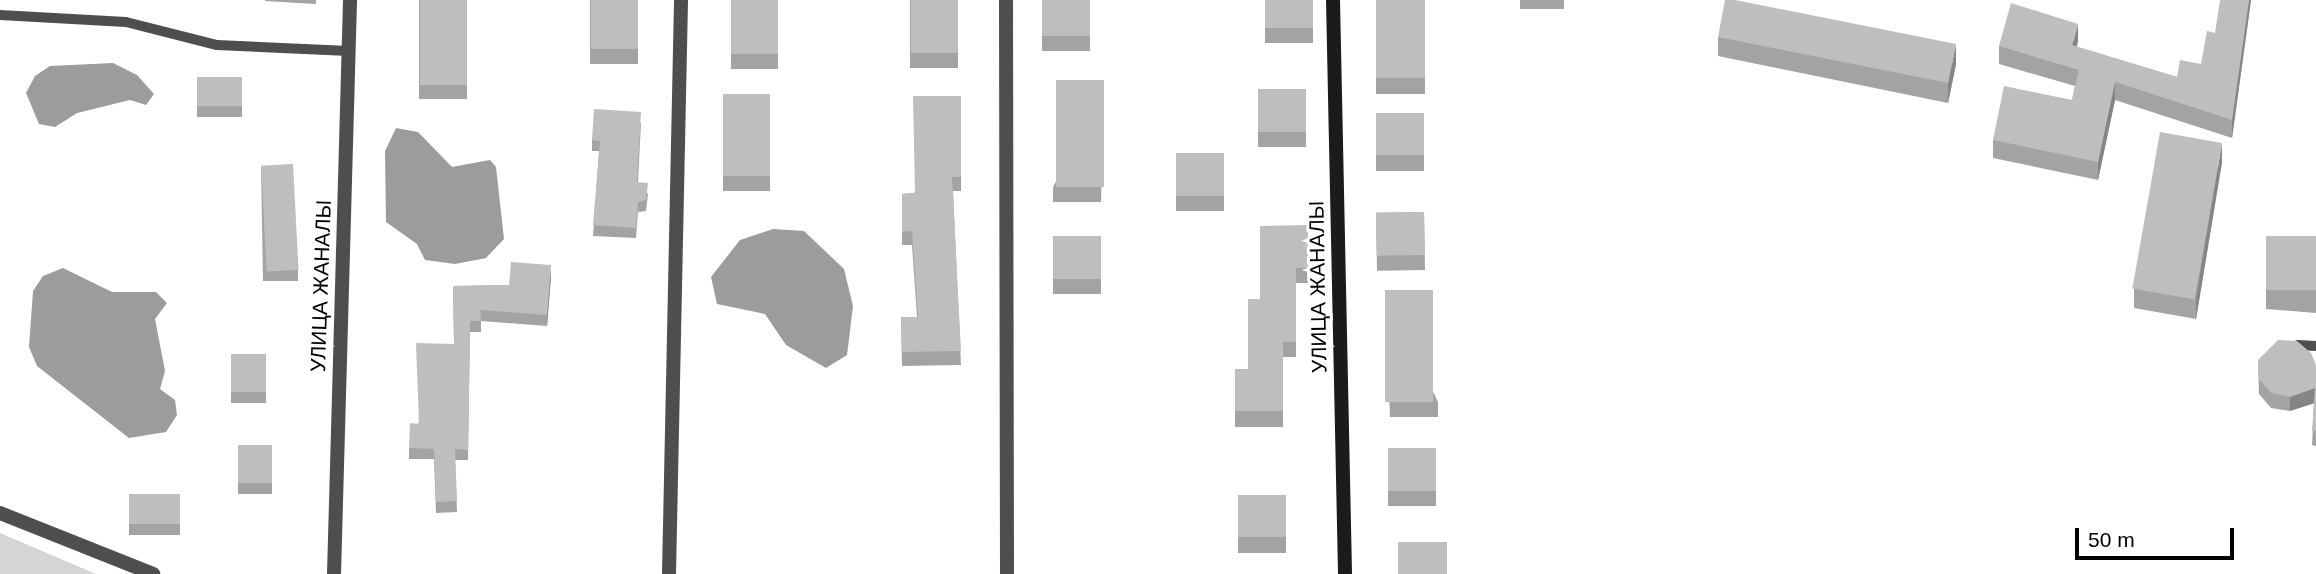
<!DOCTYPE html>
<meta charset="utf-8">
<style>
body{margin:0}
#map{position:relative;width:2316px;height:574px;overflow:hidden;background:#fff;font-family:Helvetica,sans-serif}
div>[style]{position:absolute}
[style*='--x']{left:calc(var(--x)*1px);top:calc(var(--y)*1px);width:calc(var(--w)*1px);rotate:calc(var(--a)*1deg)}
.green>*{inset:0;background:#d5d5d5}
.water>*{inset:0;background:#9c9c9c}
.lane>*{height:10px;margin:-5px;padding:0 5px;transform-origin:5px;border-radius:5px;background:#4e4e4e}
.street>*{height:14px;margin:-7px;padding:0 7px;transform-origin:7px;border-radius:7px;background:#4e4e4e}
.secondary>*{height:14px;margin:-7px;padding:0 7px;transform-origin:7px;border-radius:7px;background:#1b1b1b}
.wall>*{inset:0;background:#a3a3a3;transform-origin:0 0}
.shaded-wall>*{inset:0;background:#858585}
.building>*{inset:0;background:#bebebe;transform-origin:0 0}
span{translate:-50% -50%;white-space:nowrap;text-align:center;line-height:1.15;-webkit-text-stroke:6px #fff;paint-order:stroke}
.street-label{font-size:21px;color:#000}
.scale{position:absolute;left:2075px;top:528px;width:159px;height:32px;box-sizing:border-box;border:4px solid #000;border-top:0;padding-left:9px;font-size:21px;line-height:24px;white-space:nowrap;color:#000;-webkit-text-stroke:5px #fff;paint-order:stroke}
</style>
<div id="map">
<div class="green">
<i style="clip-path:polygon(0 533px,96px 574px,0 574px)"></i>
</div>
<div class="water">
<i style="clip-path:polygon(113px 63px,137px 75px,154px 94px,146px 105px,130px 100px,77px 113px,55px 127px,39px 124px,26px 93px,35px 76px,50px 66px)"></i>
<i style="clip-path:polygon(396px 128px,418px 132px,452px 167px,490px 160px,496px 167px,504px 239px,486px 258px,455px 264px,425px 260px,417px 244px,386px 222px,385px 151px)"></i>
<i style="clip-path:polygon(773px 229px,804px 231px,844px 269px,853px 306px,847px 355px,826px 368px,786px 345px,765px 314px,717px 304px,711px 277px,740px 240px)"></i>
<i style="clip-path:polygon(63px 268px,112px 292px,156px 292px,167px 303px,155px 319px,165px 371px,160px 389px,175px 400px,177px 415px,166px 432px,129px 438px,37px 366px,29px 347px,33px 291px,43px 276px)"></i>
</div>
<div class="lane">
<i style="--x:0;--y:15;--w:126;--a:3.2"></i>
<i style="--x:126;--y:22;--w:94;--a:14.2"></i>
<i style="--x:217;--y:45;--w:132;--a:2.6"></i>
<i style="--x:2298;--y:345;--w:18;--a:3"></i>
</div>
<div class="street">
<i style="--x:1006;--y:0;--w:574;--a:89.9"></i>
<i style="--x:0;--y:513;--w:165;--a:21.7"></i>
<i style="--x:334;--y:574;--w:574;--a:-88.4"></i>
<i style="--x:669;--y:574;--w:574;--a:-88.8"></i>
</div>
<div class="secondary">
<i style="--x:1333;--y:0;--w:574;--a:88.8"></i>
</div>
<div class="wall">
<i style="clip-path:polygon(265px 0,316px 0,316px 4px,265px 1px)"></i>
<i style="left:419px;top:0;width:48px;height:99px"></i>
<i style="left:590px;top:0;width:48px;height:64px"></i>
<i style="left:731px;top:0;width:47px;height:69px"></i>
<i style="left:910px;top:0;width:48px;height:68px"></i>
<i style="left:1042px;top:0;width:48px;height:51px"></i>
<i style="left:1265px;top:0;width:48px;height:43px"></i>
<i style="left:1376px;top:0;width:49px;height:94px"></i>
<i style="left:1520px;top:0;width:44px;height:9px"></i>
<i style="clip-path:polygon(2251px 0,2232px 138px,2115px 100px,2098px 180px,1993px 158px,1993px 140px,2072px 100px,2075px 86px,1999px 64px,1999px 46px,2078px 41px,2077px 47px,2177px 77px,2201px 64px)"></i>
<i style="clip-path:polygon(1718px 37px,1956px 64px,1948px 103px,1718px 56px)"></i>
<i style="left:242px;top:77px;width:40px;height:45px;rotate:90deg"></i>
<i style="left:1258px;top:89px;width:48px;height:58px"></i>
<i style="left:723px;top:94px;width:47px;height:97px"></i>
<i style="clip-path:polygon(1104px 95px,1101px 202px,1053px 202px,1053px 187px)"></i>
<i style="clip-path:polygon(961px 96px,961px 191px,953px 191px,961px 365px,902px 366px,901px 317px,917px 317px,912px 245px,902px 245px,902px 194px,914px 193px)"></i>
<i style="left:1376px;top:113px;width:48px;height:58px"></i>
<i style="clip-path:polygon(641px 123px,638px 182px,648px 194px,646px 211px,638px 212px,636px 238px,593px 236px,599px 151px,592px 151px,592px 140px)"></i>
<i style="left:1176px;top:153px;width:48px;height:58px"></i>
<i style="clip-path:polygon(2222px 162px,2196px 319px,2134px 308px,2134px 289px)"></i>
<i style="clip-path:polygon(261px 165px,298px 270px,298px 281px,263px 281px)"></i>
<i style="left:1424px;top:212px;width:58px;height:48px;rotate:89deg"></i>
<i style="clip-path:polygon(1308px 225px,1308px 283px,1296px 283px,1296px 357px,1283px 357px,1283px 427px,1235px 427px,1235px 369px,1248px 369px,1260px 299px)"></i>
<i style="left:1053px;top:236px;width:48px;height:58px"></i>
<i style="clip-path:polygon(2316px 236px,2316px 313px,2266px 309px,2266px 290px)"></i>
<i style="clip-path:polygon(551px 276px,547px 326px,481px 321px,481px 332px,470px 332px,468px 460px,455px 460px,457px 512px,436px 513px,434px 459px,409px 459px,409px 448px,418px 424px,454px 344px,453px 286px,509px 285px)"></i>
<i style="clip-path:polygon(1385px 290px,1438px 402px,1438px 417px,1390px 417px)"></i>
<i style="left:231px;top:354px;width:35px;height:49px"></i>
<i style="clip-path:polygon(2258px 360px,2316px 365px,2316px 446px,2312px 445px,2314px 403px,2290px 411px,2271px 408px,2259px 394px)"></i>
<i style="left:238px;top:445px;width:34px;height:49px"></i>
<i style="left:1388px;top:448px;width:48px;height:58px"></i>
<i style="left:129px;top:494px;width:51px;height:41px"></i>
<i style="left:1238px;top:495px;width:48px;height:58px"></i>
</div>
<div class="shaded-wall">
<i style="clip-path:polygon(2249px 0,2251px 0,2232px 138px,2232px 120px)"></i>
<i style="clip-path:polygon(2078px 24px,2078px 41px,2072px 63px,2072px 45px)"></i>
<i style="clip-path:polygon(1956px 44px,1956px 64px,1948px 103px,1948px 83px)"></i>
<i style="clip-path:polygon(2115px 82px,2115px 100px,2098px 180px,2098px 162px)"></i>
<i style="clip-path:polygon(2222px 143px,2222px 162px,2196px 319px,2196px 299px)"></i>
<i style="clip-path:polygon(551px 265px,551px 276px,547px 326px,547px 315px)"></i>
<i style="clip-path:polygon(2315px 388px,2315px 403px,2290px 411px,2290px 397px)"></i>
</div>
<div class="building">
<i style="left:420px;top:0;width:47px;height:85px"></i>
<i style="left:591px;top:0;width:47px;height:49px"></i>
<i style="left:731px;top:0;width:47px;height:54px"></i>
<i style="left:911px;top:0;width:47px;height:53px"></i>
<i style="left:1042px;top:0;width:48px;height:36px"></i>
<i style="left:1265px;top:0;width:48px;height:28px"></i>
<i style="left:1376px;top:0;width:49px;height:78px"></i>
<i style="clip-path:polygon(1725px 0,1735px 0,1956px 44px,1948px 83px,1718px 37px)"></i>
<i style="clip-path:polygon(2220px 0,2249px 0,2232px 120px,2115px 82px,2098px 162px,1993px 140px,2004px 86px,2072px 100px,2079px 70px,1999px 46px,2011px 3px,2078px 24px,2072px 45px,2177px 77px,2180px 60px,2201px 64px,2207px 31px,2215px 33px)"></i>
<i style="left:242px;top:77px;width:29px;height:45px;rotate:90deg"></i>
<i style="left:1056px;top:80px;width:48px;height:107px"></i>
<i style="left:1258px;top:89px;width:48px;height:43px"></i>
<i style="left:723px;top:94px;width:47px;height:82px"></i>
<i style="clip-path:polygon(913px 96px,961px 96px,961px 177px,952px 177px,961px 351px,902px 352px,901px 317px,918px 317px,912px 231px,902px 232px,902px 194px,915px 193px)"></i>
<i style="clip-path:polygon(594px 109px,641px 112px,637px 182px,648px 183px,646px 200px,638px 202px,636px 228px,593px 225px,600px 141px,592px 140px)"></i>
<i style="left:1376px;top:113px;width:48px;height:42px"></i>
<i style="left:2160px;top:132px;width:63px;height:159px;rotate:10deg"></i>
<i style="left:1176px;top:153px;width:48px;height:43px"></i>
<i style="left:293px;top:164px;width:106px;height:32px;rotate:87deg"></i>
<i style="left:1424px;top:212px;width:43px;height:48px;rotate:89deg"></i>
<i style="clip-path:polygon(1308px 225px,1308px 268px,1296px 268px,1296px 342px,1283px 342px,1283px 411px,1235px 411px,1235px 369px,1248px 369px,1248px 299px,1260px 299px,1260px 226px)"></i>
<i style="left:1053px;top:236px;width:48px;height:43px"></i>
<i style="left:2266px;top:236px;width:50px;height:54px"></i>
<i style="clip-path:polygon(511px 262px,551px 265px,547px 315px,480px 310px,481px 321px,470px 321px,468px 450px,455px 449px,457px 501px,436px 502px,434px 449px,409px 448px,410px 423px,419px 424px,416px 343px,454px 344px,453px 286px,509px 285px)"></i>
<i style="left:1385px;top:290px;width:48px;height:112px"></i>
<i style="clip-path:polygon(2278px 340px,2297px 341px,2311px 353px,2316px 365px,2316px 431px,2312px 431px,2315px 388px,2290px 397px,2271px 393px,2259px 379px,2258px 360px)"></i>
<i style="left:231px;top:354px;width:35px;height:38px"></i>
<i style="left:238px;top:445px;width:34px;height:38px"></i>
<i style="left:1388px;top:448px;width:48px;height:43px"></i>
<i style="left:129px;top:494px;width:51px;height:30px"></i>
<i style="left:1238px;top:495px;width:48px;height:42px"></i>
<i style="left:1398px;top:542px;width:49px;height:32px"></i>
</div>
<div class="street-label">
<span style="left:321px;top:286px;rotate:-88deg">УЛИЦА ЖАНАЛЫ</span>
<span style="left:1318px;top:287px;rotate:-91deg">УЛИЦА ЖАНАЛЫ</span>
</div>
<div class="scale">50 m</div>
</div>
